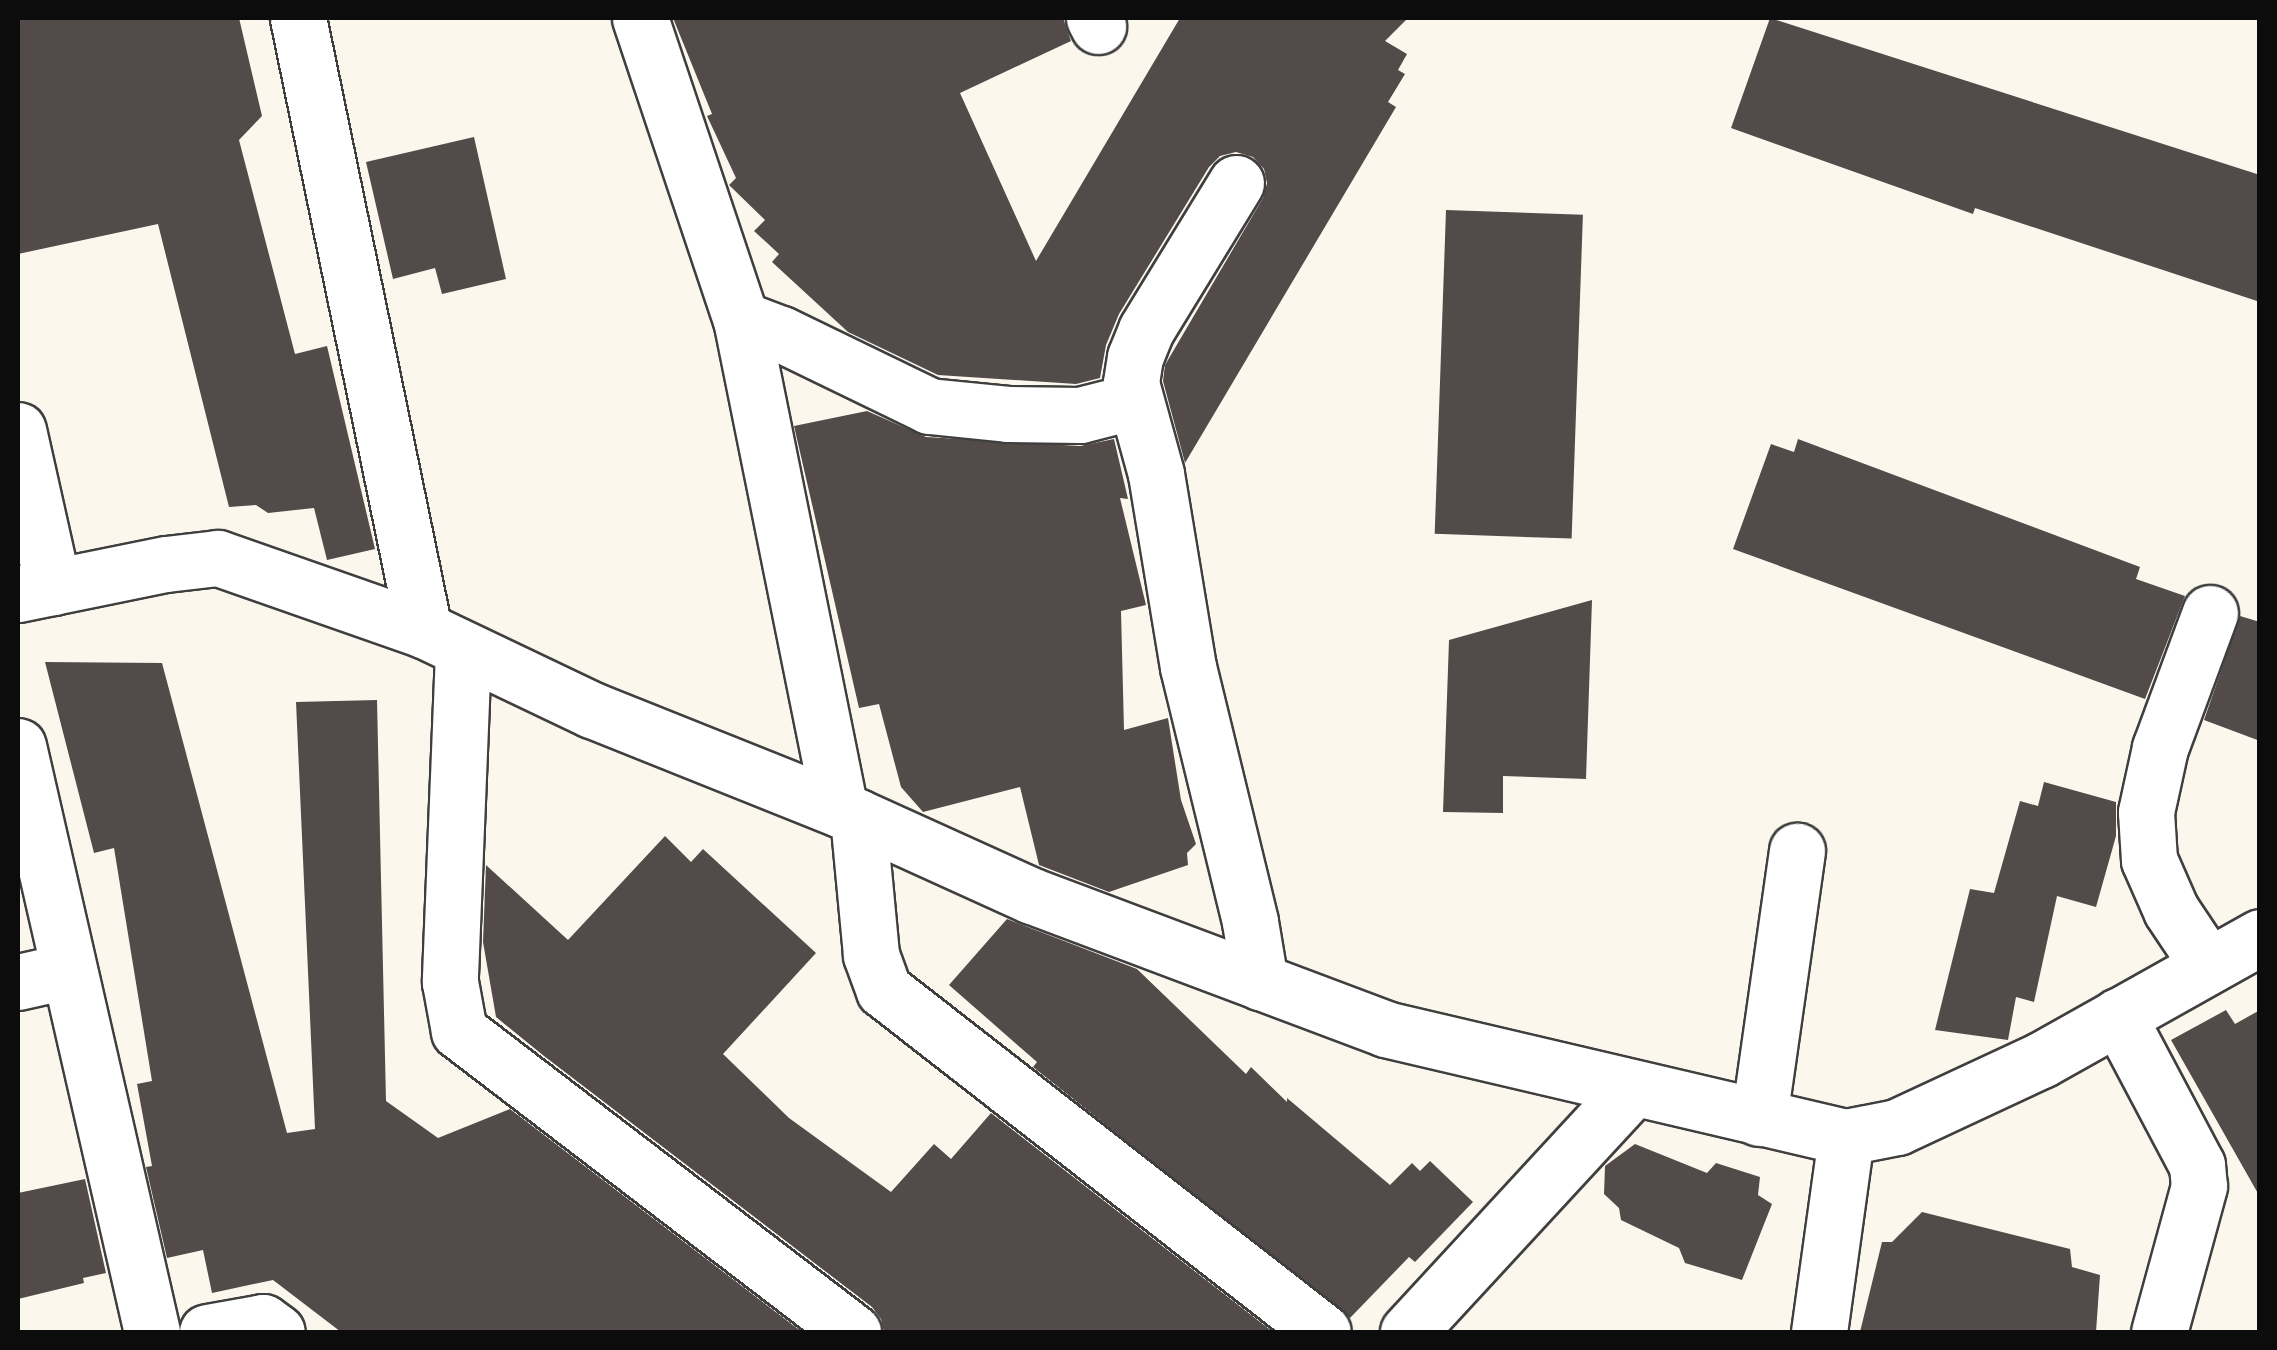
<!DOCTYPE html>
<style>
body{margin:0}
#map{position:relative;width:2277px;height:1350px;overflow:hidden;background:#fcf7ed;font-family:"PT Serif",serif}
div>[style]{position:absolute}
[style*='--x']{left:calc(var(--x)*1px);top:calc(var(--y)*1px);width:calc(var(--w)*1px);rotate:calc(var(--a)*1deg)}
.building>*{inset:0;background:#534b4a;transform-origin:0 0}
.roads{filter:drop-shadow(2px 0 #3f3f3f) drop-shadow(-2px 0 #3f3f3f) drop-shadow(0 2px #3f3f3f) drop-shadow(0 -2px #3f3f3f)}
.minor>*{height:55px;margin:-27.5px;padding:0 27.5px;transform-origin:27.5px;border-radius:27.5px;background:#fff}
span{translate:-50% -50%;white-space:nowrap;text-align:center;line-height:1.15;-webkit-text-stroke:10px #fff;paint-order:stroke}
.frame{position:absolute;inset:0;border:20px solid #0c0c0c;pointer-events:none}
</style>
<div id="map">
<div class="building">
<i style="clip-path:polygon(18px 18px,239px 18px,262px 116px,239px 140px,295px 354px,327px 346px,375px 549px,327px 560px,314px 508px,268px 513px,256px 505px,229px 507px,158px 224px,18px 254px)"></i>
<i style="clip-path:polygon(673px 18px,1063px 18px,1071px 41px,960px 93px,1036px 261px,1180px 18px,1408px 18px,1385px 41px,1407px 54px,1398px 70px,1405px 74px,1388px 102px,1396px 107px,1185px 463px,1163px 381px,1165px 365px,1263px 198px,1267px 183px,1264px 169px,1253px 157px,1236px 152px,1220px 156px,1209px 167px,1119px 314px,1106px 345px,1100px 378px,1076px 384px,938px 375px,848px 332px,772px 262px,779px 254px,754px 231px,765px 220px,729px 185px,736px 178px,707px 116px,712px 114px)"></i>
<i style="clip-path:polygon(1770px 18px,2260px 175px,2260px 302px,1975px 208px,1973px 214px,1731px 128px)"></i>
<i style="clip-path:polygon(474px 137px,506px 279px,442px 294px,435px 268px,393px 279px,366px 162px)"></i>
<i style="left:1446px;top:210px;width:137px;height:324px;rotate:2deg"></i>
<i style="clip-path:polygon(867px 411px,926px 437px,1080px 446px,1114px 439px,1128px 499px,1120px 498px,1146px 605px,1121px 611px,1124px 730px,1168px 718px,1181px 800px,1196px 844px,1187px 853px,1188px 865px,1109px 892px,1039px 865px,1020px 787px,923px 812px,901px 787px,879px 704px,859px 708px,794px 426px)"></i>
<i style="clip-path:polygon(1798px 439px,2140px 567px,2136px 579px,2185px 596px,2145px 699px,1733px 549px,1771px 444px,1794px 452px)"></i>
<i style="clip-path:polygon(1592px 600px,1586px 779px,1503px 776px,1503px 813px,1443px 812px,1449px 640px)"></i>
<i style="clip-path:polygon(2240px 616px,2260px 622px,2260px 741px,2204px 720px)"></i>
<i style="clip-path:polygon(45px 662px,162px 663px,287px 1133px,315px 1129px,296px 702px,377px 700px,386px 1101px,438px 1138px,510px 1109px,802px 1332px,341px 1332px,273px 1280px,212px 1293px,203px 1250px,167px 1258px,146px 1167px,152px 1166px,137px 1084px,152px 1081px,114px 848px,94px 853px)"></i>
<i style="clip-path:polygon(2044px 782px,2116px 802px,2116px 836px,2096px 907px,2057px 896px,2034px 1002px,2016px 997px,2008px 1040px,1935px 1030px,1970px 889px,1994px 893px,2020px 801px,2038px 806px)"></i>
<i style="clip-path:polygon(665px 836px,691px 862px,703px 849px,816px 953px,723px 1054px,789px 1118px,891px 1192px,934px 1144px,951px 1159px,991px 1113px,1273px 1332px,884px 1332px,881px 1319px,872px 1307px,544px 1056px,496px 1017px,483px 942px,486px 865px,568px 940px)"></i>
<i style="clip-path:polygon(1007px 919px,1137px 969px,1246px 1074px,1251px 1067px,1287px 1102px,1287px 1098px,1390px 1185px,1412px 1163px,1420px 1171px,1430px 1161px,1473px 1202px,1415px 1262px,1409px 1257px,1350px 1318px,1033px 1067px,1037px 1062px,949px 985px)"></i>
<i style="clip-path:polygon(2226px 1010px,2235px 1024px,2260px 1010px,2260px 1197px,2171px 1040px)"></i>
<i style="clip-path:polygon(1635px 1144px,1707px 1173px,1716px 1163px,1760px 1177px,1758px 1195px,1772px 1204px,1742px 1280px,1685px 1263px,1679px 1248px,1621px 1220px,1619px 1208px,1604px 1194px,1605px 1166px)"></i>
<i style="clip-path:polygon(85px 1179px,106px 1273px,83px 1278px,84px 1283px,18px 1299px,18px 1193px)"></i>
<i style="clip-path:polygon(1922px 1212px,2070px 1249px,2072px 1267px,2100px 1275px,2096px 1332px,1860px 1332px,1882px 1242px,1892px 1242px)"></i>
</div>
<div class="roads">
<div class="minor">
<i style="--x:298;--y:18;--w:625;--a:78.37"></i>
<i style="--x:640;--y:18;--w:317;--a:71.5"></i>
<i style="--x:741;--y:319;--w:500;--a:78.6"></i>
<i style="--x:1094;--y:18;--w:9;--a:63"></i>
<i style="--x:1236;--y:183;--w:172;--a:121.5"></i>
<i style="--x:1146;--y:330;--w:29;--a:112"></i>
<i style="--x:1135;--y:357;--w:26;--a:99"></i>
<i style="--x:1131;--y:383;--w:94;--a:74.6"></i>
<i style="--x:1156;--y:474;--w:196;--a:80.6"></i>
<i style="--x:1188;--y:667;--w:262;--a:76.3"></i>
<i style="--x:1250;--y:922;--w:61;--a:80.5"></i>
<i style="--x:741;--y:319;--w:43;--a:20.6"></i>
<i style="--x:781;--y:334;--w:165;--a:25.9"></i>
<i style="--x:929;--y:406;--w:79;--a:5.8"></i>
<i style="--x:1008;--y:414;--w:72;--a:0.8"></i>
<i style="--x:1080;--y:415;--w:57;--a:-14.3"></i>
<i style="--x:18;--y:430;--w:161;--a:77.4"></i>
<i style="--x:18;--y:594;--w:151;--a:-11.5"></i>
<i style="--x:166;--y:564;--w:52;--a:-6.6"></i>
<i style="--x:218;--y:558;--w:218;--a:19.3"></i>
<i style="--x:424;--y:630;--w:186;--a:25.5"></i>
<i style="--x:592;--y:710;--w:267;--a:21.8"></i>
<i style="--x:840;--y:809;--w:211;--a:24.4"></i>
<i style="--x:1032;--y:896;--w:377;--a:20.6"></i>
<i style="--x:1385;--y:1029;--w:473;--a:13.2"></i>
<i style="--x:1846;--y:1137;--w:52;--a:-11.1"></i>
<i style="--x:1897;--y:1127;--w:159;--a:-25"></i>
<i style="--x:2041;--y:1060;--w:251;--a:-29.3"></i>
<i style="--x:463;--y:652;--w:330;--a:92.3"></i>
<i style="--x:450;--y:982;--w:50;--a:79.6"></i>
<i style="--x:459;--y:1031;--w:496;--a:37.4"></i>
<i style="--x:18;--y:746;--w:601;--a:77.12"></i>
<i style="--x:858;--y:817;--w:139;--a:84.6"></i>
<i style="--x:871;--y:955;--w:37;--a:70"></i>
<i style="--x:884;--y:990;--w:556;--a:37.92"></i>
<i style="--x:2207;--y:964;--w:65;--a:-123.7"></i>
<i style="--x:2171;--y:910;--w:55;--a:-113.7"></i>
<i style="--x:2149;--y:860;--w:48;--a:-93.6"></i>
<i style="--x:2146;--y:812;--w:66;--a:-77.7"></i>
<i style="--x:2160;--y:748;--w:144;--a:-69.7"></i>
<i style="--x:18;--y:982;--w:50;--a:-12.7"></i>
<i style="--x:2118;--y:1016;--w:169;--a:62.1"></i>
<i style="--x:2197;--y:1165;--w:21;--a:85"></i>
<i style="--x:2199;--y:1186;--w:151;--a:105.3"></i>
<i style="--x:1759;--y:1118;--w:270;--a:-81.9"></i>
<i style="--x:207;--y:1332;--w:57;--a:-10.1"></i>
<i style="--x:263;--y:1322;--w:17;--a:36"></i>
<i style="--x:1408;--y:1332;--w:329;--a:-47.3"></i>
<i style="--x:1819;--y:1332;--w:197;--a:-82.1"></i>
</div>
</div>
<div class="frame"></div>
</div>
